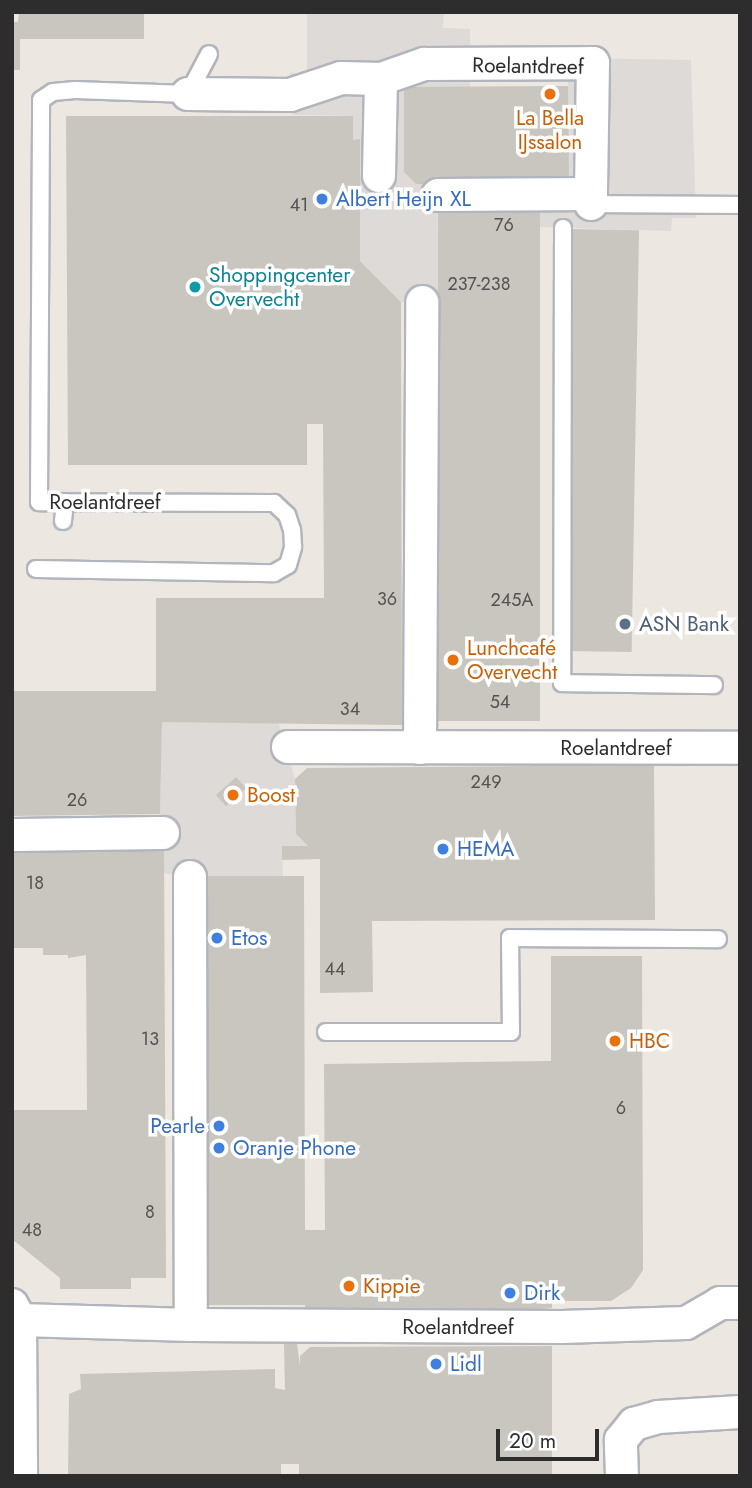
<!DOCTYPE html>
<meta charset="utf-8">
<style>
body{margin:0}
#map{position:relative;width:752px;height:1488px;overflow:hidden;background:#ede7e1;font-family:Jost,sans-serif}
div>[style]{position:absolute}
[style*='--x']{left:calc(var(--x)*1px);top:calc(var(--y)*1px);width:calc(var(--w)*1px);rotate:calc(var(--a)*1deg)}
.plaza>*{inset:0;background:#dedad8}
.building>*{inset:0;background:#c9c5bf;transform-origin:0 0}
.roads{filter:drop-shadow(2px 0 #b2b5bc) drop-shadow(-2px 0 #b2b5bc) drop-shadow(0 2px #b2b5bc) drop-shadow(0 -2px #b2b5bc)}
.lane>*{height:16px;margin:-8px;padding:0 8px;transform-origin:8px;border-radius:8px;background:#fff}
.street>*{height:32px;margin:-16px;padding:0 16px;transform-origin:16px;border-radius:16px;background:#fff}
.dots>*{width:19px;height:19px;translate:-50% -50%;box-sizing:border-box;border:4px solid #fff;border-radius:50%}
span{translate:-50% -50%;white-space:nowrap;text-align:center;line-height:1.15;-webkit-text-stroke:7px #fff;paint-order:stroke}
.number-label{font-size:18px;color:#545352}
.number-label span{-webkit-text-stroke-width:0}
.street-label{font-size:21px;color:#2d2d2d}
.food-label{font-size:21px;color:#c56008}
.left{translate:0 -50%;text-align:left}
.shop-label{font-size:21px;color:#366cbe}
.right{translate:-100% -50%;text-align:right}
.culture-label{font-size:21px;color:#0d838f}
.service-label{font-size:21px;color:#4e5e75}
.frame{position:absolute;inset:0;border:14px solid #2d2d2d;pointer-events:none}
.scale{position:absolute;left:496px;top:1429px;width:103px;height:32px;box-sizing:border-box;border:4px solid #2d2d2d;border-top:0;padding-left:9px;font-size:21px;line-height:24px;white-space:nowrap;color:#2d2d2d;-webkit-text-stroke:5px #fff;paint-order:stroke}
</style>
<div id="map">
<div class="plaza">
<i style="clip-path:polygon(307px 12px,444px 12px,443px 28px,470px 29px,470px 87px,404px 87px,404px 172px,417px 184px,437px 184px,439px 300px,401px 302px,360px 261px,360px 140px,353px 140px,353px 116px,292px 115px,290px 73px,307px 73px)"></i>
<i style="clip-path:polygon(567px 58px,691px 60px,696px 218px,672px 218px,671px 231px,540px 227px,540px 207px,568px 86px)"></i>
<i style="clip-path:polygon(278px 721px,295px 779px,296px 834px,308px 846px,282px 846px,283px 876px,190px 877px,164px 873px,160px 814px,162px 722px)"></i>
</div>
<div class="building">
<i style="clip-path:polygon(19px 12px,144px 12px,144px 39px,20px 39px,20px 70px,12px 70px,12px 22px,18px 22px)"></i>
<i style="clip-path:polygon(568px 86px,569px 184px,416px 184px,404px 172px,404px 87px)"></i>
<i style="clip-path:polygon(66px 116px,353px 116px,353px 140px,360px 139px,360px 261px,401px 302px,402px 725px,162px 722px,160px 814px,12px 816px,12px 691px,156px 691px,156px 598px,324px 598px,323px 424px,307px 424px,307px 465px,68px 465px)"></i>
<i style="left:438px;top:207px;width:102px;height:514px"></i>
<i style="left:573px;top:229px;width:66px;height:422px;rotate:1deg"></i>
<i style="clip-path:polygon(533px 764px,654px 764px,655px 920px,372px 921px,373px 992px,320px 993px,320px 859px,282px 860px,282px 846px,308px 846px,296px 834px,295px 779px,307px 768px,533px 766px)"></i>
<i style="left:236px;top:777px;width:15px;height:27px;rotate:48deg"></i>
<i style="clip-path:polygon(164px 848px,166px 1278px,131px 1278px,131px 1289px,60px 1289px,60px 1278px,12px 1239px,12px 1110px,87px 1110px,86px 955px,68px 958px,68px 955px,43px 955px,43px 948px,12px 948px,12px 849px)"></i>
<i style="clip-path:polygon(202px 876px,304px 876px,305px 1230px,325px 1230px,324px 1064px,551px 1061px,551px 956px,642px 956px,643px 1270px,631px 1288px,611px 1301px,552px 1301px,552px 1308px,541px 1309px,305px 1309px,305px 1305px,208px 1305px,208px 1206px,203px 1206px)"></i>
<i style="clip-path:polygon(284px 1344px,297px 1344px,300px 1366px,300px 1356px,310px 1347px,552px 1346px,552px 1476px,299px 1476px,299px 1464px,281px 1464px,281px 1476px,68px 1476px,69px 1394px,81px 1389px,80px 1374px,275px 1369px,275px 1388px,285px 1390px)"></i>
</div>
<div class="roads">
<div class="lane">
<i style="--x:591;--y:204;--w:149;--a:0.4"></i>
<i style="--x:563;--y:228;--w:455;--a:90.1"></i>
<i style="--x:562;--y:683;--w:152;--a:0.8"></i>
<i style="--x:63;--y:521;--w:19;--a:-84"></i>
<i style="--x:36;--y:569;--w:238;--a:1"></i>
<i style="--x:274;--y:573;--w:16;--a:-30"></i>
<i style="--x:288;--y:565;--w:19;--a:-74"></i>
<i style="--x:293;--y:547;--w:17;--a:-93"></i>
<i style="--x:292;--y:530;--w:16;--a:-108"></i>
<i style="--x:287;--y:515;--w:18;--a:-137"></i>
<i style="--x:274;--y:503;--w:235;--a:-179.8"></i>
<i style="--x:39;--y:502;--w:402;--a:-89.7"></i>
<i style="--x:41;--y:100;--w:14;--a:-34"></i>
<i style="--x:53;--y:92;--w:22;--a:-5"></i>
<i style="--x:75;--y:90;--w:113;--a:2"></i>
<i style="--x:188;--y:94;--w:45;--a:-62.3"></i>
<i style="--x:326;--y:1032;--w:185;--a:0"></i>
<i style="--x:511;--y:1032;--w:94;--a:-90.6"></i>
<i style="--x:510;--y:938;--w:208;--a:0.3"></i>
</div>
<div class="street">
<i style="--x:381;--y:79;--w:46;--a:-19.2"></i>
<i style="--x:424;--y:64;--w:169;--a:-0.3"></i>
<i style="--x:593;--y:63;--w:131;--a:90.9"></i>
<i style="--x:188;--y:94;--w:102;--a:0.6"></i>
<i style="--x:290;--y:95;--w:54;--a:-18.4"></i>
<i style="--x:341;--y:78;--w:40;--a:1.4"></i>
<i style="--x:381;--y:79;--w:97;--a:91.2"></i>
<i style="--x:438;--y:195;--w:153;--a:-0.4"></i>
<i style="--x:591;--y:194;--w:10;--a:90"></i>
<i style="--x:288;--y:747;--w:452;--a:0.1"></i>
<i style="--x:420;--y:748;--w:446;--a:-89.7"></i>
<i style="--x:12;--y:835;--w:151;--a:-0.8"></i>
<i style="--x:190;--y:877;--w:448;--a:89.9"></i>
<i style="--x:12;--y:1305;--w:17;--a:62"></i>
<i style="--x:20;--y:1320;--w:156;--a:89.6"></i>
<i style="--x:20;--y:1320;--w:171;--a:1.7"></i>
<i style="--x:191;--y:1325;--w:371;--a:0.3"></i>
<i style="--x:562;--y:1327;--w:124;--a:-1.8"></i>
<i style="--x:686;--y:1323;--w:39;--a:-30"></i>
<i style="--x:720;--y:1303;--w:20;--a:0"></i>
<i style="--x:622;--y:1476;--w:36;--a:-92"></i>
<i style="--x:621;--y:1440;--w:21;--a:-51"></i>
<i style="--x:634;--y:1424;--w:25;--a:-16"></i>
<i style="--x:658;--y:1417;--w:82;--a:-3.5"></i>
</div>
</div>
<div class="dots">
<i style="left:550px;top:94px;background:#e8710a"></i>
<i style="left:322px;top:199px;background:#3f7fe0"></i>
<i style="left:195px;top:287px;background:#0f9aa8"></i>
<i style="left:625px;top:624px;background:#5c6f8a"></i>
<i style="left:453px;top:660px;background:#e8710a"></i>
<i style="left:233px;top:795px;background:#e8710a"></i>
<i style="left:443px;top:849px;background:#3f7fe0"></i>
<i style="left:217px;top:938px;background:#3f7fe0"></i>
<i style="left:615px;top:1041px;background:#e8710a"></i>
<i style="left:219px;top:1126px;background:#3f7fe0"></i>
<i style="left:219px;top:1148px;background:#3f7fe0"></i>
<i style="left:349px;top:1286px;background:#e8710a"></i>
<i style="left:510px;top:1293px;background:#3f7fe0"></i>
<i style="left:436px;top:1364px;background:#3f7fe0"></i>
</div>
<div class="number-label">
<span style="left:299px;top:205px">41</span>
<span style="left:504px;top:225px">76</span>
<span style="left:479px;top:284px">237-238</span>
<span style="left:387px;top:599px">36</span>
<span style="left:512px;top:600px">245A</span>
<span style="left:500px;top:702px">54</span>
<span style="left:350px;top:709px">34</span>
<span style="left:486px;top:782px">249</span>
<span style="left:77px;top:800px">26</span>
<span style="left:35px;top:883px">18</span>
<span style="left:335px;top:969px">44</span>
<span style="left:150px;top:1039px">13</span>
<span style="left:621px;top:1108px">6</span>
<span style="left:150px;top:1212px">8</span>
<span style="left:32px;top:1230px">48</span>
</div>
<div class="street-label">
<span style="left:528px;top:66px;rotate:1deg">Roelantdreef</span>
<span style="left:105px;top:502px">Roelantdreef</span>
<span style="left:616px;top:748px">Roelantdreef</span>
<span style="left:458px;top:1327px">Roelantdreef</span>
</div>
<div class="food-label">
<span style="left:550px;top:130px">La Bella<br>IJssalon</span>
<span class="left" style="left:467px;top:660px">Lunchcafé<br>Overvecht</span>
<span class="left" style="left:247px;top:795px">Boost</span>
<span class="left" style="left:629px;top:1041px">HBC</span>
<span class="left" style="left:363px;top:1286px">Kippie</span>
</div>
<div class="shop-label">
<span class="left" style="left:336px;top:199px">Albert Heijn XL</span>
<span class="left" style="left:457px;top:849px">HEMA</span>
<span class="left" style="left:231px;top:938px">Etos</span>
<span class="right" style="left:205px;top:1126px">Pearle</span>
<span class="left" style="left:233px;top:1148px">Oranje Phone</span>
<span class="left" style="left:524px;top:1293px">Dirk</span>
<span class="left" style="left:450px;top:1364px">Lidl</span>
</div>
<div class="culture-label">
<span class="left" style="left:209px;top:287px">Shoppingcenter<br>Overvecht</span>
</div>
<div class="service-label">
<span class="left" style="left:639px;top:624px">ASN Bank</span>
</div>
<div class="frame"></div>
<div class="scale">20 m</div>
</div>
